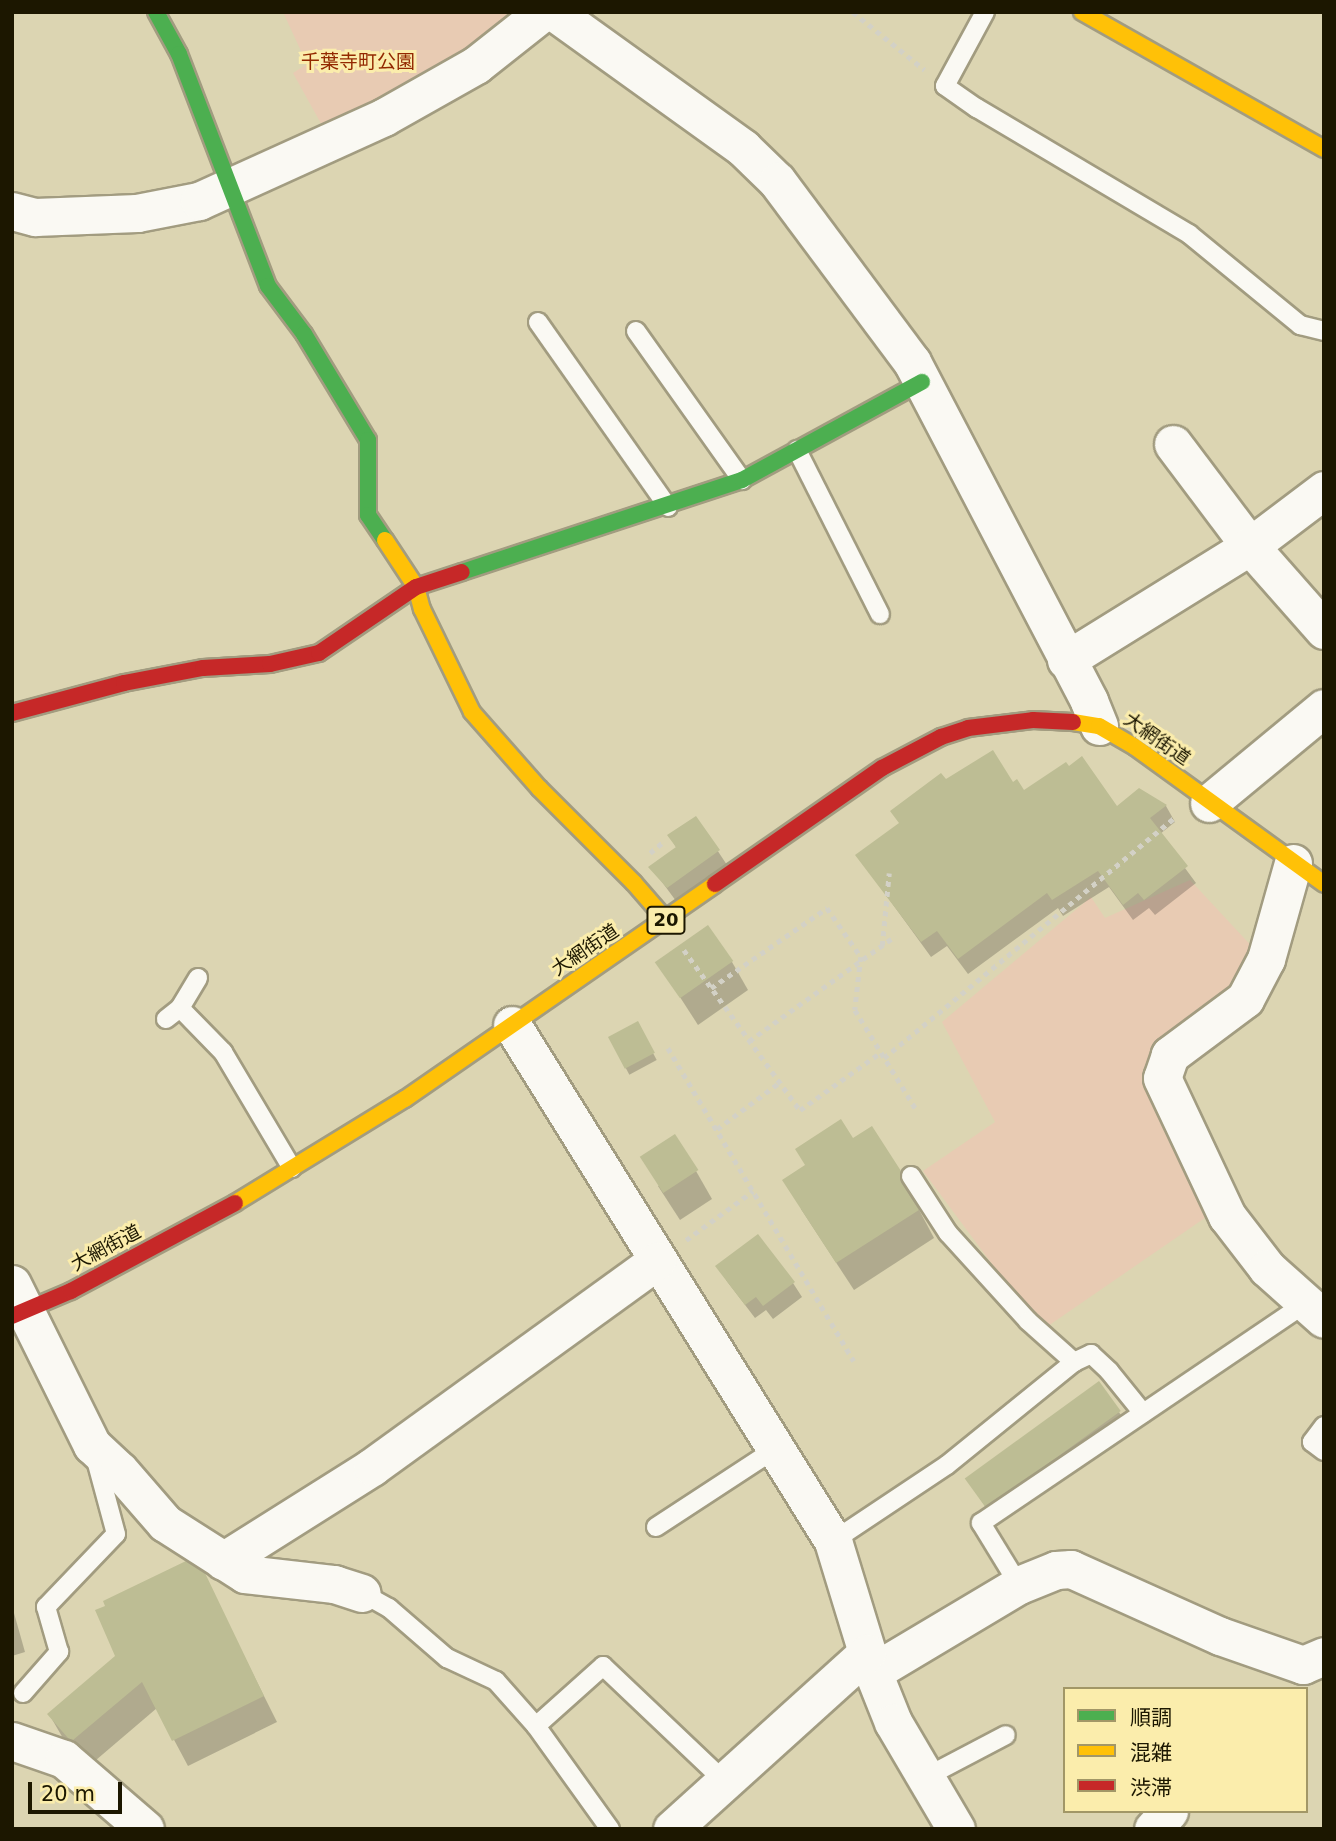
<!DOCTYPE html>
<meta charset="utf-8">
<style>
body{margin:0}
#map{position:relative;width:1336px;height:1841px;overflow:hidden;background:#dcd5b2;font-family:"DejaVu Sans","Noto Sans JP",sans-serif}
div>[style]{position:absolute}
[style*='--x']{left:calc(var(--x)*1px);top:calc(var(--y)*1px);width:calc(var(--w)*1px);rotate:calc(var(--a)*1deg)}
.green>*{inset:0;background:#e8cbb3}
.shadow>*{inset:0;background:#0003;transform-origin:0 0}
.building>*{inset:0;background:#bdbd94;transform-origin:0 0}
.path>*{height:4.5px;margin-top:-2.25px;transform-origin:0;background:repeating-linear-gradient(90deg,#d3d1c6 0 5px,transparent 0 10px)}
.roads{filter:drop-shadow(2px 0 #a29c80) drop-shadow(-2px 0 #a29c80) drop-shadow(0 2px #a29c80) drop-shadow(0 -2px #a29c80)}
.lane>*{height:18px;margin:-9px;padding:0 9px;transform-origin:9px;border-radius:9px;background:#faf9f3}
.street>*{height:37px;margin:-18.5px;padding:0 18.5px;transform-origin:18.5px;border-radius:18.5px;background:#faf9f3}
.fast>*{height:16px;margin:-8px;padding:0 8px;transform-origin:8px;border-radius:8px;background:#4caf50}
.slow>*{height:16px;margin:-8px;padding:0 8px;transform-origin:8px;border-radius:8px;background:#ffc107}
.jam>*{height:16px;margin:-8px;padding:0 8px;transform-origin:8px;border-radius:8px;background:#c62828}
span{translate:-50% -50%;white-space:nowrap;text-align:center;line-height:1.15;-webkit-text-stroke:6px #fbedac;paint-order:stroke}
.shield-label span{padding:2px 5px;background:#fbedac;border:2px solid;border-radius:5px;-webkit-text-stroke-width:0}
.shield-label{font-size:18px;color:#1c1700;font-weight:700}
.park-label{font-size:19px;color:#932800}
.street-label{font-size:19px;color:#1c1700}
.frame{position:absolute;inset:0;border:14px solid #1c1700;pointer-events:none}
.legend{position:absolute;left:1063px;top:1687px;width:245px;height:126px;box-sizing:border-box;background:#fbedac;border:2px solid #a29767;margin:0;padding:9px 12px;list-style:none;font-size:21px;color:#1c1700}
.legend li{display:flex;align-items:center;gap:14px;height:35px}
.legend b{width:35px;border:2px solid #a29767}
.scale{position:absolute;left:28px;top:1782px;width:94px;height:32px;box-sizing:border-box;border:4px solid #1c1700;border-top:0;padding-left:9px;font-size:21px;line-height:24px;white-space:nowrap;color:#1c1700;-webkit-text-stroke:5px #fbedac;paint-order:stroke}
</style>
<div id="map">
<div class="green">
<i style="clip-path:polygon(283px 12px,524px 12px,471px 58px,324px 129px,293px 73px,307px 64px)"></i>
<i style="clip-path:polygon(1190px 880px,1258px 953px,1238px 991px,1159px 1053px,1215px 1211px,1048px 1326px,1001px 1276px,923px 1171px,995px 1122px,942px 1022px,1091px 897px,1105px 918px)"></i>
</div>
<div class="shadow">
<i style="clip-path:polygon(945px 782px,1013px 785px,1023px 793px,1117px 808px,1139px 790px,1166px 806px,1175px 822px,1160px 834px,1196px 883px,1155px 915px,1149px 908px,1133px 920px,1109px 887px,1063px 916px,1058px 908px,968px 974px,947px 946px,931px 957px,857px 855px,900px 824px)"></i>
<i style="clip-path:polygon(696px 818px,727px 865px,676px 901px,651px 867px,677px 849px,669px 835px)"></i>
<i style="clip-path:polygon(732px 962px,748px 990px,698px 1025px,658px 963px)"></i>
<i style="left:637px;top:1023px;width:42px;height:31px;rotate:62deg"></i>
<i style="clip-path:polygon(853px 1140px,899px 1172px,934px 1238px,854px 1290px,801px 1209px)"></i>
<i style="clip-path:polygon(696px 1171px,712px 1199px,680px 1220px,658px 1186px)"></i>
<i style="clip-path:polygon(726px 1280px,793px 1283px,802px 1297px,773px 1319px,766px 1310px,755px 1318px)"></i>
<i style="clip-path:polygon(1119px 1412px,1126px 1424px,992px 1516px,972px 1487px)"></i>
<i style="clip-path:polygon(203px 1574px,277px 1722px,188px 1766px,157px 1708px,89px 1766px,64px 1740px,49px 1714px,117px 1656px)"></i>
<i style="clip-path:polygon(12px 1606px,25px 1652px,12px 1656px)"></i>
</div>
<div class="building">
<i style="clip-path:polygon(993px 750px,1013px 782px,1017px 779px,1024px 790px,1066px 762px,1069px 766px,1082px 756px,1117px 806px,1139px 788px,1167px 805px,1150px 818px,1188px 866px,1144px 900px,1138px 893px,1123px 905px,1098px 871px,1052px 900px,1047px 893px,958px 959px,937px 931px,921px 942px,855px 855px,899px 823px,890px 811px,941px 773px,946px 779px)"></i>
<i style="clip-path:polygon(696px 816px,720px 850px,667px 888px,648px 867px,676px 847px,667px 835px)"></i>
<i style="left:708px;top:925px;width:44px;height:65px;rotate:55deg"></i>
<i style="left:638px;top:1021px;width:36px;height:34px;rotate:62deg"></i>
<i style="clip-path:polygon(841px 1119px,853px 1138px,872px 1126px,901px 1171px,901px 1182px,919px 1210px,836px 1263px,782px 1180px,805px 1165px,795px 1149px)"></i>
<i style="left:675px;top:1134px;width:43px;height:42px;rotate:57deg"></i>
<i style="clip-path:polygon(758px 1234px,795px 1282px,763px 1306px,756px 1297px,745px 1305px,715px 1266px)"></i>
<i style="left:1099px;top:1381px;width:37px;height:166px;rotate:54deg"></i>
<i style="clip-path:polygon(186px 1561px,205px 1573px,264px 1696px,172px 1741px,142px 1682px,73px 1740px,68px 1738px,47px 1714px,115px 1656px,95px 1610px,105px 1606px,103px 1601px)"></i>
</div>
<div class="path">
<i style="--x:853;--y:12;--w:92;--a:38.9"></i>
<i style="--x:650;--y:853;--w:17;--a:-40"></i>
<i style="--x:882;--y:946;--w:73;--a:-84.5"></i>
<i style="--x:684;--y:950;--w:198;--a:54.1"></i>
<i style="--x:800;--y:1110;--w:98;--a:-35.5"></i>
<i style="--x:711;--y:988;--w:141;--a:-34.6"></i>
<i style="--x:827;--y:908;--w:60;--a:55.2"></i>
<i style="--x:861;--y:957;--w:53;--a:96.5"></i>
<i style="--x:855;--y:1010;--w:116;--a:58.4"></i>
<i style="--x:749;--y:1041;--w:180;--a:-35.7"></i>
<i style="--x:668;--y:1048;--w:364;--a:59.3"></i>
<i style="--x:884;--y:1058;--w:378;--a:-39.6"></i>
<i style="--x:717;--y:1129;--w:77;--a:-36.6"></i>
<i style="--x:686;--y:1240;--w:83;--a:-36.2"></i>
</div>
<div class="roads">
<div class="lane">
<i style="--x:985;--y:12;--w:84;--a:118.4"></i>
<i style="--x:945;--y:86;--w:39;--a:35"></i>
<i style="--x:977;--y:108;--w:247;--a:30.7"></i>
<i style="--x:1189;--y:234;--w:144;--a:39.3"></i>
<i style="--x:1300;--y:325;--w:25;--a:14"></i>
<i style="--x:538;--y:322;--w:226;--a:54.9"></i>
<i style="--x:636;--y:331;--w:183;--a:54.6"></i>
<i style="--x:797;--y:450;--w:184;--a:63.2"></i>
<i style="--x:180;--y:1008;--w:62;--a:45.7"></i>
<i style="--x:223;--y:1052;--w:135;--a:59.3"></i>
<i style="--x:166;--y:1019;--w:18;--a:-38"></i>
<i style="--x:180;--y:1008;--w:35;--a:-59"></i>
<i style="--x:911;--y:1176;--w:68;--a:57"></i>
<i style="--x:948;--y:1233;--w:119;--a:47.7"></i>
<i style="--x:1028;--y:1321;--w:62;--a:41.7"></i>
<i style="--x:1324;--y:1426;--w:20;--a:127"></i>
<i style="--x:1312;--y:1442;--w:15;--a:37"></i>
<i style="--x:656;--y:1527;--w:142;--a:-33.2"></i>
<i style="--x:833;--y:1541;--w:137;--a:-33.7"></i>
<i style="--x:947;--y:1465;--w:164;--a:-39"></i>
<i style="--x:1074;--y:1362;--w:19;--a:-25"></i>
<i style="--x:1091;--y:1354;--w:25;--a:43"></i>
<i style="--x:1109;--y:1371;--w:54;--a:51"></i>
<i style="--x:1019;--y:1585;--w:73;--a:-121.5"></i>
<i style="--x:981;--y:1523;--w:391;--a:-34.1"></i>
<i style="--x:362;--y:1593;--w:31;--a:29"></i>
<i style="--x:389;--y:1608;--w:77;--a:40.8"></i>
<i style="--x:447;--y:1658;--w:54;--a:25.1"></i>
<i style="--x:496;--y:1681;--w:60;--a:48.4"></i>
<i style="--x:536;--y:1726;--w:127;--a:54.3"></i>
<i style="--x:23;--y:1693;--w:55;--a:-48.7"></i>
<i style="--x:59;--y:1652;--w:47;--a:-106.1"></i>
<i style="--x:46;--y:1607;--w:101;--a:-46.2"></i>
<i style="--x:116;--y:1534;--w:81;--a:-105.1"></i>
<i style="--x:536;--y:1726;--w:90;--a:-41.8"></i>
<i style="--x:603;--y:1666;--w:167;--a:43.5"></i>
<i style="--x:926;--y:1777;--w:90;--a:-27.7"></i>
</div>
<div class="street">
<i style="--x:554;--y:12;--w:233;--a:35.7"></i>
<i style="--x:743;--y:148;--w:47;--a:44.1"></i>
<i style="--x:777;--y:181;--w:226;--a:53.3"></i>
<i style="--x:912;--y:362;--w:382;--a:62.4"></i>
<i style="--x:1089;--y:701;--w:27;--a:68"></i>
<i style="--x:12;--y:211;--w:24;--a:15"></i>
<i style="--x:35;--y:217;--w:102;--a:-2.2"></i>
<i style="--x:137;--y:213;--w:63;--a:-11"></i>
<i style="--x:199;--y:201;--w:203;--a:-24.4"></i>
<i style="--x:384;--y:117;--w:106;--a:-29.5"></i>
<i style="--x:476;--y:65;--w:85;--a:-38.3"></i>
<i style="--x:1173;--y:444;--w:128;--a:53"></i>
<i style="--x:1250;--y:546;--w:112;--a:48.6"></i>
<i style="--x:1066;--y:660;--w:216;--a:-31.8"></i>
<i style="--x:1250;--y:546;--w:93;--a:-37.1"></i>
<i style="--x:1209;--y:803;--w:149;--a:-39.6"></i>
<i style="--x:1293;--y:863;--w:100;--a:105.7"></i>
<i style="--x:1266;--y:959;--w:45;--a:117.7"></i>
<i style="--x:1245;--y:999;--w:94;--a:143.3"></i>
<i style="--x:1170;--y:1055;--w:24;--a:109"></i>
<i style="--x:1162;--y:1078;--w:153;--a:64.8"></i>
<i style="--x:1227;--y:1216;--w:66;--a:52.4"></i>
<i style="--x:1267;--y:1268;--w:76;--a:41.8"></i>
<i style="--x:512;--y:1025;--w:608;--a:58.11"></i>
<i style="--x:833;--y:1541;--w:137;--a:73"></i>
<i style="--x:873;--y:1672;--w:54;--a:68.2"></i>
<i style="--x:893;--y:1722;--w:124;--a:59.5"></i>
<i style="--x:12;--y:1284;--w:180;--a:63.6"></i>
<i style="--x:92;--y:1445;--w:37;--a:43"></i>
<i style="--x:119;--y:1470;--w:70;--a:49"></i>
<i style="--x:165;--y:1523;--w:95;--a:32.5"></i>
<i style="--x:245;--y:1574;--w:90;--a:6.4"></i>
<i style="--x:334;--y:1584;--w:29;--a:18"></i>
<i style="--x:223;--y:1561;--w:176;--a:-32.2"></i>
<i style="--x:372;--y:1467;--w:352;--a:-35.9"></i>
<i style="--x:873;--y:1672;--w:170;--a:-30.8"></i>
<i style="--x:1019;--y:1585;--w:40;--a:-22"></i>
<i style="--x:1056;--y:1570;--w:15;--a:-4"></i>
<i style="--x:1071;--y:1569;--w:163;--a:24.2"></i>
<i style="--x:1220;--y:1636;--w:88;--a:19.3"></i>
<i style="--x:1303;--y:1665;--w:23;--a:-23"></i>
<i style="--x:12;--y:1741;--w:55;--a:19.1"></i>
<i style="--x:64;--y:1759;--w:107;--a:40.8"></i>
<i style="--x:672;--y:1829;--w:263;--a:-42.1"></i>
<i style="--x:1153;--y:1829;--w:24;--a:-48"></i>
</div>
<div class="fast">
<i style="--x:156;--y:12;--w:48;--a:61.3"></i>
<i style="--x:179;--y:54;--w:248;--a:69"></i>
<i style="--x:268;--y:286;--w:60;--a:53.1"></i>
<i style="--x:304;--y:334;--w:124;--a:58.9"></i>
<i style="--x:368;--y:440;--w:75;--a:90"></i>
<i style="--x:368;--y:515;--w:30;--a:56"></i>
<i style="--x:462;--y:572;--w:295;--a:-18.2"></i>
<i style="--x:742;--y:480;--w:205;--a:-28.6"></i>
</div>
<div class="slow">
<i style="--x:1082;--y:12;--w:278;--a:29.5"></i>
<i style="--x:385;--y:540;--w:56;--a:56.6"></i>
<i style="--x:416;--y:587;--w:23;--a:75"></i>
<i style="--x:422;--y:609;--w:114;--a:64.1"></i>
<i style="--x:472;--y:712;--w:101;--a:48.6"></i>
<i style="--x:539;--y:788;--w:134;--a:45"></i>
<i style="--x:634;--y:883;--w:49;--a:49.1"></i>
<i style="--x:1073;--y:722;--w:26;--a:9"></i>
<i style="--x:1099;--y:726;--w:42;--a:30.3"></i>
<i style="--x:1135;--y:747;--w:233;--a:35.9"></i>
<i style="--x:235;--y:1203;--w:199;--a:-31.5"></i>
<i style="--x:405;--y:1099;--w:377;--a:-34.7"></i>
</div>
<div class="jam">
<i style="--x:12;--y:713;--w:116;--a:-15"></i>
<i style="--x:124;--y:683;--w:80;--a:-10.8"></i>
<i style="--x:203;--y:668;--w:67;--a:-3.4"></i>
<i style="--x:270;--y:664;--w:50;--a:-12.7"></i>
<i style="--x:319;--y:653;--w:117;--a:-34.2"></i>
<i style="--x:416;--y:587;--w:48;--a:-18.1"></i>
<i style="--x:715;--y:884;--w:203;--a:-34.8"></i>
<i style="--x:882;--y:768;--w:67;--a:-27.7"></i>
<i style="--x:941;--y:737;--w:28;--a:-18"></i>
<i style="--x:968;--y:728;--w:65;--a:-7"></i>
<i style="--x:1033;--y:720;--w:40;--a:2.9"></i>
<i style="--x:12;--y:1316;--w:64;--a:-23"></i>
<i style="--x:71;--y:1291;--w:186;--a:-28.2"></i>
</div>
</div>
<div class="shield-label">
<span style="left:666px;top:920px">20</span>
</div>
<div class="park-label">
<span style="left:358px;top:62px">千葉寺町公園</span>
</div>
<div class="street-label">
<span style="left:1157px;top:739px;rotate:35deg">大網街道</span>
<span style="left:585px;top:950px;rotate:-34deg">大網街道</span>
<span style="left:106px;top:1248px;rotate:-28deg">大網街道</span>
</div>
<div class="frame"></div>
<ul class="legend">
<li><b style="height:9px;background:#4caf50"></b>順調</li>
<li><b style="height:9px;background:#ffc107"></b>混雑</li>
<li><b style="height:9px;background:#c62828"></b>渋滞</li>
</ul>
<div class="scale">20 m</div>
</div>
